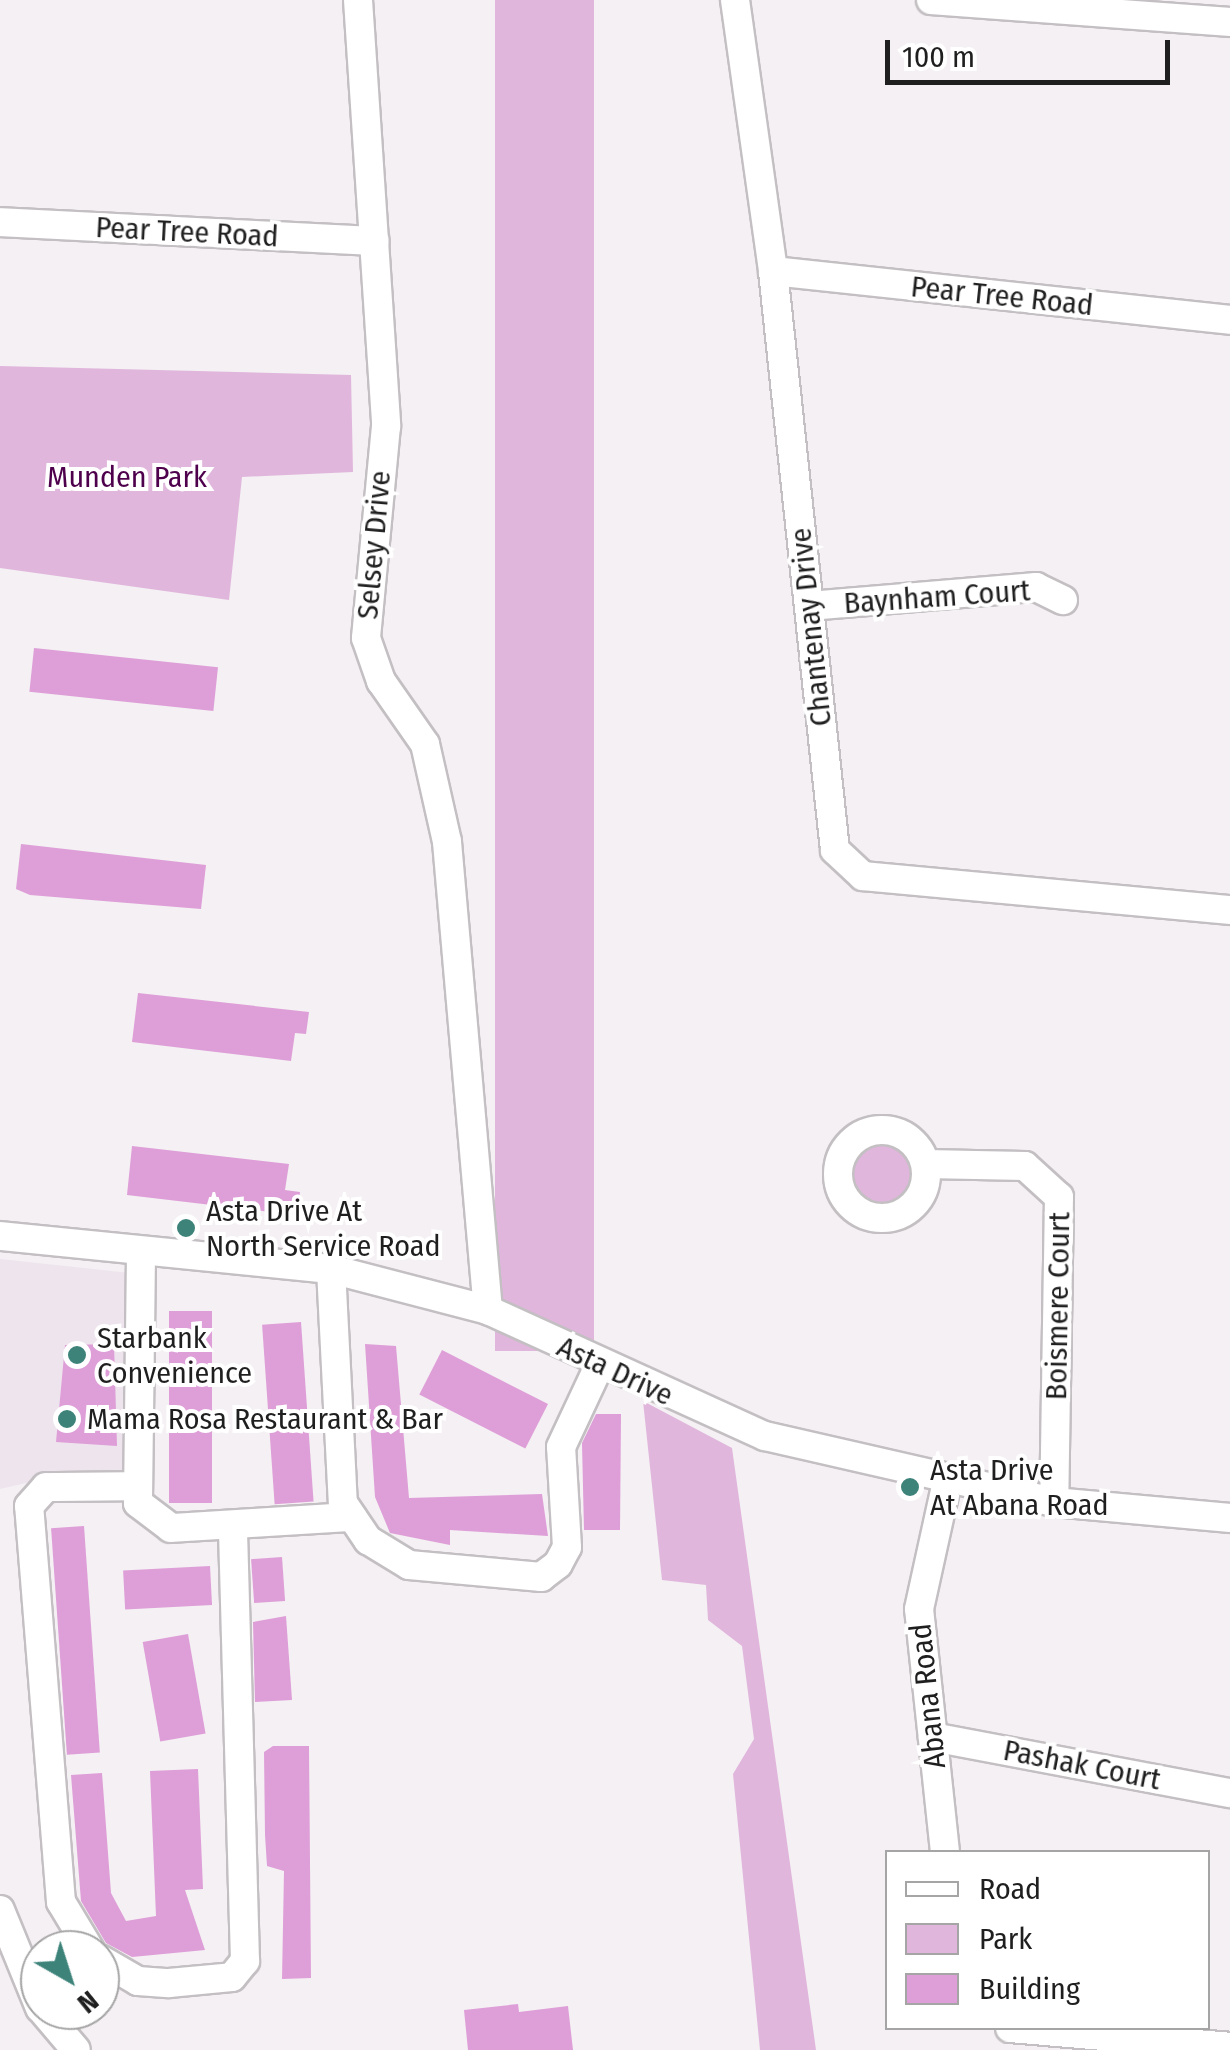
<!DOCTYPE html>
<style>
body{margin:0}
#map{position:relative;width:1230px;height:2050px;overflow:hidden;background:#f4f0f3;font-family:"Fira Sans Condensed",sans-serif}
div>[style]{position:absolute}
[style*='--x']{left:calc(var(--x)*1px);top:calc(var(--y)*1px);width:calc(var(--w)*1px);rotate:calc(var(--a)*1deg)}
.built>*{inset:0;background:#eee4ed}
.green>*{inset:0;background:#e0b6dc;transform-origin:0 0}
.round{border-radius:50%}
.building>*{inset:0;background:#de9ed8;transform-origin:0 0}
.roads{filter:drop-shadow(2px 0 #c3bfc2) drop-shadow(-2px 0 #c3bfc2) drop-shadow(0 2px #c3bfc2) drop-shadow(0 -2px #c3bfc2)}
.minor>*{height:28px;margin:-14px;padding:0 14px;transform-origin:14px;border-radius:14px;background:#fff}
.minor>.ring{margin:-14px;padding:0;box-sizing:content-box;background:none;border:28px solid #fff;border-radius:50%}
.dots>*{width:28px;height:28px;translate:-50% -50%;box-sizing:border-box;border:5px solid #fff;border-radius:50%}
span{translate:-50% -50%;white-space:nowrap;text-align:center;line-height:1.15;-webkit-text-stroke:8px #fff;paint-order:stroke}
.street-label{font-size:30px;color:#201f20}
.park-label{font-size:30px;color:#4e004c}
.poi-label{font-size:30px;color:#201f20}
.left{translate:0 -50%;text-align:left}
.legend{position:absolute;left:885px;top:1850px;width:325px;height:180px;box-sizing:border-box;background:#fff;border:2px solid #a6a5a6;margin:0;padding:12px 18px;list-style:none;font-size:30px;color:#201f20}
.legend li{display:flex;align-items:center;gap:20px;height:50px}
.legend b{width:50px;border:2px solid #a6a5a6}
.north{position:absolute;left:20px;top:1930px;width:100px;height:100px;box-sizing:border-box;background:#fff;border:2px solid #a6a5a6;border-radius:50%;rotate:141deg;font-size:28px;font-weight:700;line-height:40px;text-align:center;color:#201f20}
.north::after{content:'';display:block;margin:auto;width:35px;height:45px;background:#3d837a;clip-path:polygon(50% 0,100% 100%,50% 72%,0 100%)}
.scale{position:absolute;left:885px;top:40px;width:285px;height:45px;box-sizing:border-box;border:5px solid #201f20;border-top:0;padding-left:12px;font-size:30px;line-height:35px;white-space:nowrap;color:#201f20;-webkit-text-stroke:8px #fff;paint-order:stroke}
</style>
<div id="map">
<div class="built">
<i style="clip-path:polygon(0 1259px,130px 1273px,125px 1472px,69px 1473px,0 1489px)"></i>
</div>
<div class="green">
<i style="left:495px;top:0;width:99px;height:1351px"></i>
<i style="clip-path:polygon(0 366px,351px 375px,353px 472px,242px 477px,229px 600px,0 568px)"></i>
<i class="round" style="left:853px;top:1144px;width:60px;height:60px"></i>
<i style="clip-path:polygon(643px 1401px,732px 1448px,816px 2050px,760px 2050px,733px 1774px,754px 1739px,742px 1646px,708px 1620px,706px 1585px,662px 1580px)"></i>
</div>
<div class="building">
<i style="left:34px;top:648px;width:185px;height:44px;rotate:6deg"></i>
<i style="clip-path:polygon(21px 844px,206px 865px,201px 909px,30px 895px,16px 889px)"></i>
<i style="clip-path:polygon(138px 993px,309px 1012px,306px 1034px,295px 1033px,291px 1061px,132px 1042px)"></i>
<i style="clip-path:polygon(132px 1146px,289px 1164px,285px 1190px,300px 1192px,297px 1215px,127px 1195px)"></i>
<i style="left:169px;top:1311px;width:43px;height:192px"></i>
<i style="left:301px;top:1322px;width:180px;height:39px;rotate:86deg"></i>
<i style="clip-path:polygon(114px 1344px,117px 1446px,56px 1442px,65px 1345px)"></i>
<i style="clip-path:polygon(365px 1344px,396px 1346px,409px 1498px,542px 1494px,548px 1536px,450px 1530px,450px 1545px,390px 1533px,375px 1497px)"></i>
<i style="left:442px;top:1350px;width:119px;height:50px;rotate:27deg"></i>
<i style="clip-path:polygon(596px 1414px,621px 1414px,620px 1530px,584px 1530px,582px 1443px)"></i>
<i style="left:84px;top:1526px;width:227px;height:33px;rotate:86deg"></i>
<i style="left:282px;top:1557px;width:44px;height:31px;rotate:86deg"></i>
<i style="left:210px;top:1566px;width:39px;height:87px;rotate:87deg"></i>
<i style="clip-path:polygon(286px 1616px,292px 1700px,255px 1702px,253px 1622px)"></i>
<i style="left:188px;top:1634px;width:101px;height:46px;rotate:80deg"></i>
<i style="clip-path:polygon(273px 1746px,309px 1746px,311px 1978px,282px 1979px,284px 1871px,267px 1866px,265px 1835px,264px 1752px)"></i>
<i style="clip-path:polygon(198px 1769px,203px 1889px,185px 1890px,205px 1950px,132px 1957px,106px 1943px,81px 1901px,71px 1775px,102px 1773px,111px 1893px,126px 1921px,156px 1916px,150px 1771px)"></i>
<i style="clip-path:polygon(518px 2004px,519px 2012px,568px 2006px,573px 2050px,468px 2050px,464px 2010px)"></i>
</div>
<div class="roads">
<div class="minor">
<i style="--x:358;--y:0;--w:427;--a:86.2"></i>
<i style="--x:386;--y:426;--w:213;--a:95.4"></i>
<i style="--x:366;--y:638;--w:46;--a:70.8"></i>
<i style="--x:381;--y:681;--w:77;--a:55.1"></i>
<i style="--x:425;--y:744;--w:100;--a:77.3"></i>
<i style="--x:447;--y:842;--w:470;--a:85"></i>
<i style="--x:735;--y:0;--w:274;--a:82"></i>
<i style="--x:773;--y:271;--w:582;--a:83.89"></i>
<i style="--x:835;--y:850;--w:38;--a:43"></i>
<i style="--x:863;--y:876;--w:369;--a:5.3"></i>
<i style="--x:931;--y:0;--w:300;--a:4.2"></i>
<i style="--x:0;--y:222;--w:375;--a:2.9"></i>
<i style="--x:773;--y:271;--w:460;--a:6.1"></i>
<i style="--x:809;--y:606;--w:228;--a:-4.8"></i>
<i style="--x:1036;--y:587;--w:30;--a:26"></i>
<i class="ring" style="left:838px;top:1130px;width:60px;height:60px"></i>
<i style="--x:926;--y:1164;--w:99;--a:1.2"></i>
<i style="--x:1025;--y:1166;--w:46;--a:42.4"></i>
<i style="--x:1059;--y:1197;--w:305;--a:90.9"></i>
<i style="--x:0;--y:1236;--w:333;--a:5.7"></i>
<i style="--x:331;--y:1269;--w:162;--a:14.6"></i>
<i style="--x:488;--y:1310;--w:304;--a:24.5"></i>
<i style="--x:765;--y:1436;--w:296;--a:12.9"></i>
<i style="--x:1054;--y:1502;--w:177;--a:5.2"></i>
<i style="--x:141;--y:1254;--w:249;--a:90.7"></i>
<i style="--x:138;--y:1503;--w:41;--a:37.1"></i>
<i style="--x:171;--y:1528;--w:181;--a:-3.5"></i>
<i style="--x:331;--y:1269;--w:234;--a:87.1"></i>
<i style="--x:343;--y:1503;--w:45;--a:56"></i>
<i style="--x:368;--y:1540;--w:48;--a:31.4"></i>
<i style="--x:409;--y:1565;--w:133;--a:5.2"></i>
<i style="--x:541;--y:1577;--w:21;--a:-37"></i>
<i style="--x:558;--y:1564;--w:19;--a:-62"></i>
<i style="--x:567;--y:1547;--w:100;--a:-93.4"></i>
<i style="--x:561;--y:1447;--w:89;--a:-64.9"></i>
<i style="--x:933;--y:1737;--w:302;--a:10.7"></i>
<i style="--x:945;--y:1852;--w:244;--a:-96.1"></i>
<i style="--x:919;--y:1609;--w:130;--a:-77.6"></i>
<i style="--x:0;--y:1910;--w:106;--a:67.8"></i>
<i style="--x:90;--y:1950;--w:56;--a:-121.1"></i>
<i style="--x:61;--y:1902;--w:397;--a:-94.6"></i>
<i style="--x:29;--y:1506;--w:25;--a:-48"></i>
<i style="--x:46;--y:1487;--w:92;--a:-0.6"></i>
<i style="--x:100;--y:1959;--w:44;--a:30.1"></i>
<i style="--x:138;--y:1981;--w:31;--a:4"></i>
<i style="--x:169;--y:1983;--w:63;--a:-5.4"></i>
<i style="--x:232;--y:1977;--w:21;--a:-51"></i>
<i style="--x:245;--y:1961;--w:436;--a:-91.6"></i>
<i style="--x:42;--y:2010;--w:52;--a:49.6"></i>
<i style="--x:1010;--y:2028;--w:221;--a:4.9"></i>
</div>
</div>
<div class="dots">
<i style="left:186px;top:1228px;background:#3d837a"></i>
<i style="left:77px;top:1355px;background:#3d837a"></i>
<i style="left:67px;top:1419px;background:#3d837a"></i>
<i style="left:910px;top:1487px;background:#3d837a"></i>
</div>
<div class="street-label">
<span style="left:187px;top:232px;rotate:3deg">Pear Tree Road</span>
<span style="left:1002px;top:296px;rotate:6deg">Pear Tree Road</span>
<span style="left:374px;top:545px;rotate:-85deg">Selsey Drive</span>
<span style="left:937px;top:597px;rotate:-4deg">Baynham Court</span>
<span style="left:811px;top:627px;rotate:-96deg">Chantenay Drive</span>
<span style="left:1058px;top:1306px;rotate:-89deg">Boismere Court</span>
<span style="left:615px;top:1371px;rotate:25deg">Asta Drive</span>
<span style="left:928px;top:1696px;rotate:-96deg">Abana Road</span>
<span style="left:1082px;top:1765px;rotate:11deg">Pashak Court</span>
</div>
<div class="park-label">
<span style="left:127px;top:477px">Munden Park</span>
</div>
<div class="poi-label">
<span class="left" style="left:206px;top:1228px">Asta Drive At<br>North Service Road</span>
<span class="left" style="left:97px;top:1355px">Starbank<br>Convenience</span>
<span class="left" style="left:87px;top:1419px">Mama Rosa Restaurant &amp; Bar</span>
<span class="left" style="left:930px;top:1487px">Asta Drive<br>At Abana Road</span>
</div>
<ul class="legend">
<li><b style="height:12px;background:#fff"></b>Road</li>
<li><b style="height:28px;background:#e0b6dc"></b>Park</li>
<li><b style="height:28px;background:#de9ed8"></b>Building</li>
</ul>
<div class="north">N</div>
<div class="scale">100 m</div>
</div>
